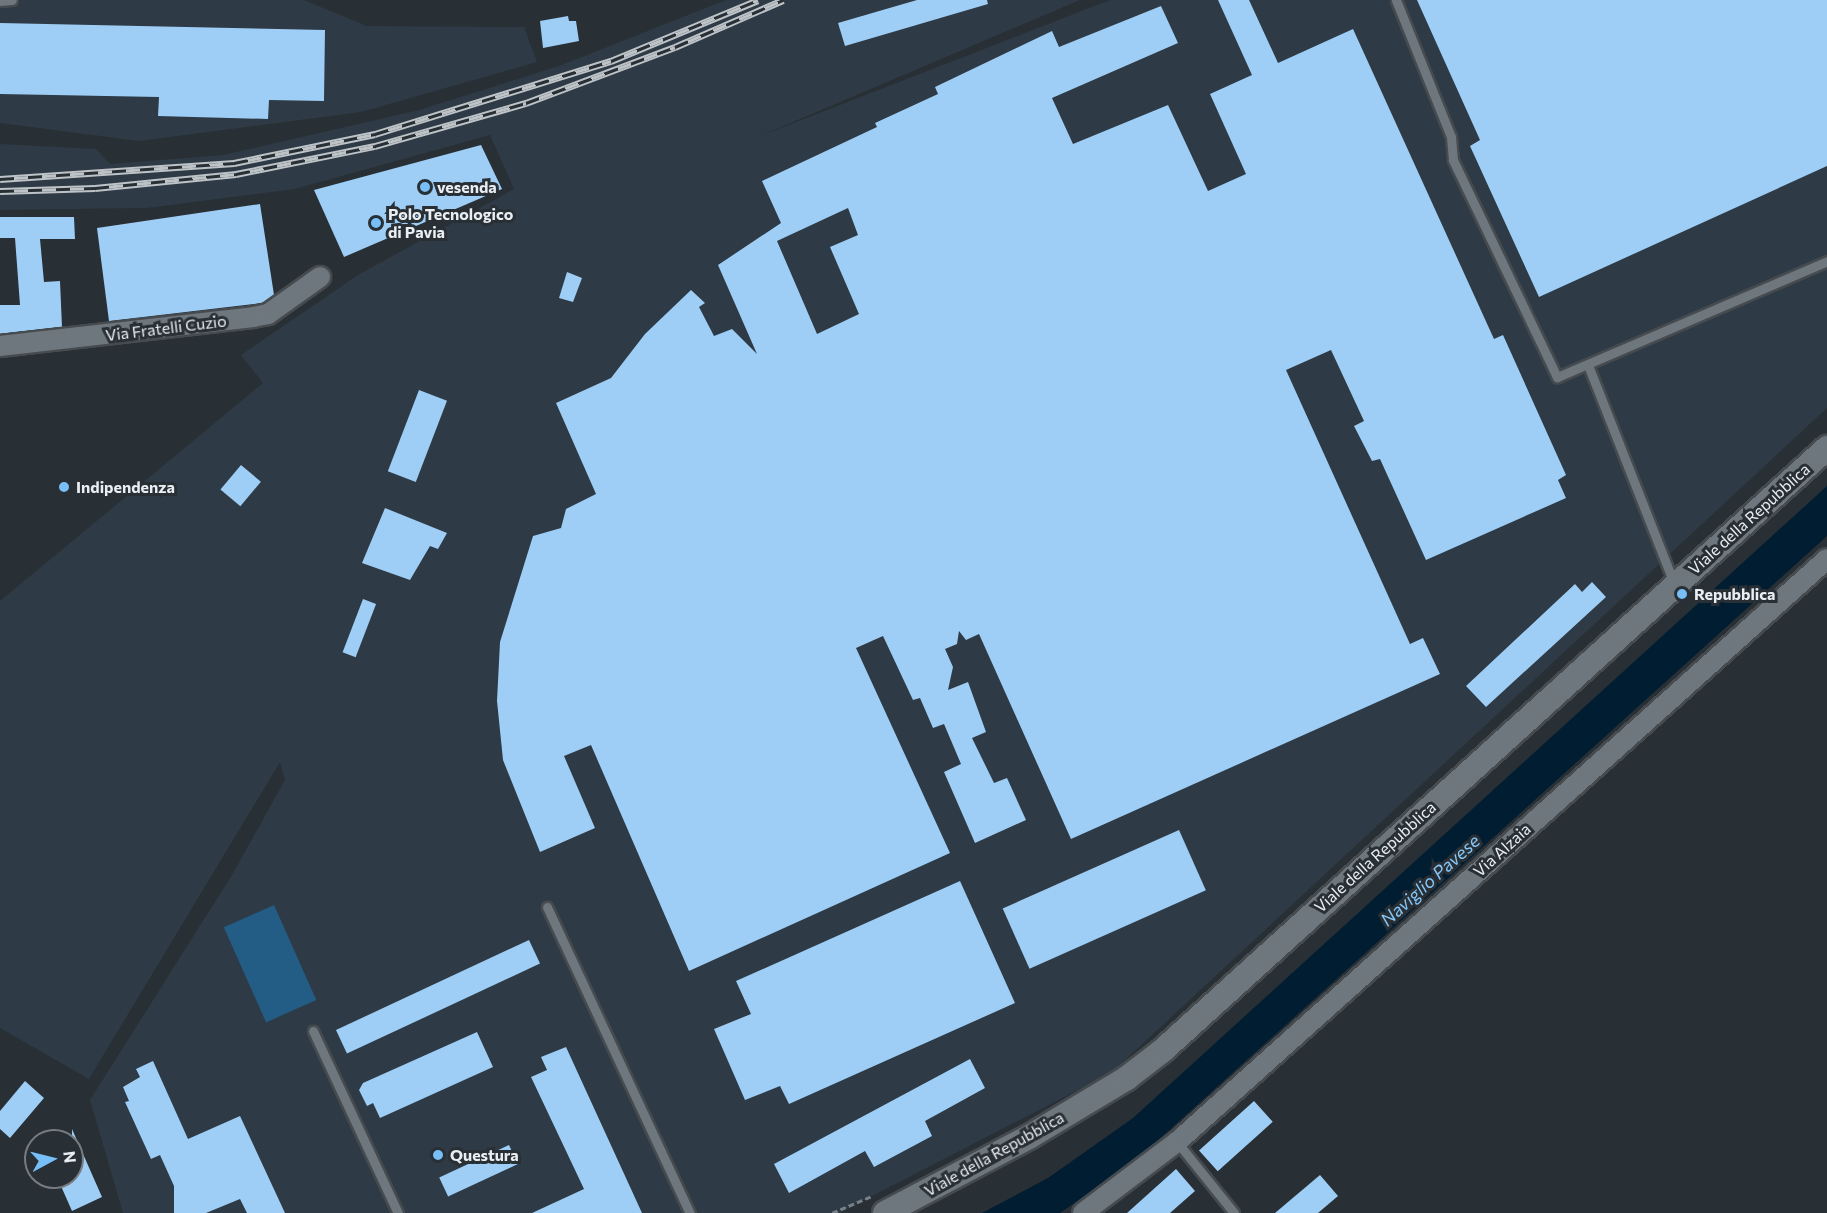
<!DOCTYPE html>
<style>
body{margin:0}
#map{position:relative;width:1827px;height:1213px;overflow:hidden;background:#282f35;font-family:Commissioner,sans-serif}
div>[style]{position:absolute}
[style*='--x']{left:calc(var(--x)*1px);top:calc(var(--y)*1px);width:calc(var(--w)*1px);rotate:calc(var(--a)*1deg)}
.built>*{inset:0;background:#2e3a45}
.green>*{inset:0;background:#235c84;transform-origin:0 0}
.water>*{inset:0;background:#001d32}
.building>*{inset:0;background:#9ecef5;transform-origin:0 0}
.path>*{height:3px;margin-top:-1.5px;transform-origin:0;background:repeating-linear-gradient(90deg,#787f84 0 6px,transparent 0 9px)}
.roads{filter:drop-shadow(2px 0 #454b4f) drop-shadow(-2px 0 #454b4f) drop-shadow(0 2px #454b4f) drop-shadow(0 -2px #454b4f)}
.service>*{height:9px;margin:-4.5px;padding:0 4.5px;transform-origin:4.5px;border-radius:4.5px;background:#6f777e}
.minor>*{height:20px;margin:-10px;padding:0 10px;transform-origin:10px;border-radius:10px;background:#6f777e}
.tertiary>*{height:24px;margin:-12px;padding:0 12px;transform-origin:12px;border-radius:12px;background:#6f777e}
.rail>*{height:7px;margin-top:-3.5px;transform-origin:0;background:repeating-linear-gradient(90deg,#282f35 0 14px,#bdc3c7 0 28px);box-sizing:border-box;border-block:2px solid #bdc3c7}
.dots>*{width:16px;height:16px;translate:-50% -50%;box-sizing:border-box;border:3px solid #282f35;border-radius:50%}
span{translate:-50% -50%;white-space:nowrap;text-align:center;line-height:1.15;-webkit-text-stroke:6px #282f35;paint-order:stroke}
.poi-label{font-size:16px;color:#e9eef2;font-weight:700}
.left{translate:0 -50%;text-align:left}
.street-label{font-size:16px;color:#e9eef2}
.water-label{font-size:18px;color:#85c6f9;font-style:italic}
.north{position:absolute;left:24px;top:1129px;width:60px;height:60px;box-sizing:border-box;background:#282f35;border:2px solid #757b81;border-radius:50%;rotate:83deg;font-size:16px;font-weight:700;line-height:24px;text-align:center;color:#e9eef2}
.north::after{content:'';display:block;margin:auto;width:21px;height:27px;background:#78bff7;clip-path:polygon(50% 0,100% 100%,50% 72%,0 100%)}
</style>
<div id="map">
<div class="built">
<i style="clip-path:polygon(0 0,304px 0,367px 26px,524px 27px,537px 62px,361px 112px,139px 141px,0 123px)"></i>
<i style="clip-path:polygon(726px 0,1080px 0,760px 136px,1110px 0,1827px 0,1827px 408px,1111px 1073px,839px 1213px,123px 1213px,90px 1100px,232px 875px,285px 780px,280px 762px,89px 1079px,0 1028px,0 601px,263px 383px,241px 355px,358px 275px,514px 189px,490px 135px,295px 189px,147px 208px,0 210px,0 144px,96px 149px,110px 164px,223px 155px,419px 110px,559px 66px)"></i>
</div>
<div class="green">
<i style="left:274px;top:905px;width:104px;height:55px;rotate:66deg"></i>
</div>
<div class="water">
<i style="clip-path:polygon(1827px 486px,1827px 536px,1134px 1162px,1060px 1213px,982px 1213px,1048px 1178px,1133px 1118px)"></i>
</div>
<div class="building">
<i style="clip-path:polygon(917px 0,987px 0,988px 4px,845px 46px,838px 23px)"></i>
<i style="clip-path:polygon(evenodd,1218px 0,1249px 0,1278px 63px,1353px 29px,1494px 339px,1503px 335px,1566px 475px,1558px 480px,1566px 498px,1426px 560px,1380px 459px,1372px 461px,1354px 426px,1364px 421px,1331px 350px,1286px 370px,1410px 644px,1423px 638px,1440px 674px,1071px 839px,979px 634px,966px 640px,959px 631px,957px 644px,945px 649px,953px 667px,948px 690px,968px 682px,986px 732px,972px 738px,994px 783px,1007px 778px,1026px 820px,975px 843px,944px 772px,961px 764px,944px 724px,933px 728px,920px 698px,913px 700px,883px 636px,856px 648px,950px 853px,689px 971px,591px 745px,564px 756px,595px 828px,540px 852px,503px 760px,497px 701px,500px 642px,533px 536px,561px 528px,566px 509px,596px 494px,556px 403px,611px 378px,645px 334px,691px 290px,705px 303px,699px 307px,714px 336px,732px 329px,757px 354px,718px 265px,781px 223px,762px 181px,877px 127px,875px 123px,938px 94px,935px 87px,1052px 31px,1059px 47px,1161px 6px,1178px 43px,1052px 98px,1073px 144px,1168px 105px,1208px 191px,1246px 174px,1210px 94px,1252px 75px,1218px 0,848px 208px,858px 235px,830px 247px,859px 314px,817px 334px,777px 241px,848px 208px)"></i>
<i style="clip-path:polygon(1417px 0,1827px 0,1827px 166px,1539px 297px,1470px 146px,1480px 140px)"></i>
<i style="clip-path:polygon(568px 16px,569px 21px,576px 21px,579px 41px,543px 48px,540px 21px)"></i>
<i style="clip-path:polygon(0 23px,325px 30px,324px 101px,269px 100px,268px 119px,158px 116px,159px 97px,0 94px)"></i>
<i style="clip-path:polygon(481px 145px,502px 189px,344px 257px,314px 190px)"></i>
<i style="clip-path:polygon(260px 204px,274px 295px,263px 303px,109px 321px,97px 228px)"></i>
<i style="clip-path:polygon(0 217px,74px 217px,75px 239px,40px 239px,44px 282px,60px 281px,62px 327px,0 334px,0 305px,20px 305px,15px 238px,0 238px)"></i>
<i style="clip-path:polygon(567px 272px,582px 278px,573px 302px,559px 298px)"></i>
<i style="left:419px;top:390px;width:30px;height:87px;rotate:21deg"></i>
<i style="left:241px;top:465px;width:26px;height:32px;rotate:40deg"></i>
<i style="clip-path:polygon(385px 508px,447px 533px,438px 549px,430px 546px,410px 580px,362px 563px)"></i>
<i style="clip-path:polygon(1592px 582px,1606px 597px,1486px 707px,1466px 686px,1575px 584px,1582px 592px)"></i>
<i style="left:363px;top:599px;width:14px;height:57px;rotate:21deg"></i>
<i style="left:1179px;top:830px;width:66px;height:193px;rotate:66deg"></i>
<i style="clip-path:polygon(960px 881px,1015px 1003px,789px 1104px,780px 1086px,745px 1100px,714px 1029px,751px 1014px,736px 981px)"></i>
<i style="left:529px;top:940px;width:26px;height:213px;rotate:65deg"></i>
<i style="clip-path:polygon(477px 1032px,493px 1067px,380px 1118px,373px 1103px,367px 1106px,359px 1090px,363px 1083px)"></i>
<i style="clip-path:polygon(566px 1047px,642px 1213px,532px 1213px,584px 1189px,531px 1077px,547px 1070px,541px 1057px)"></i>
<i style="clip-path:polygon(970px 1059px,985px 1088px,925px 1121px,932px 1136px,874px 1167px,865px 1151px,789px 1193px,774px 1164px)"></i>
<i style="clip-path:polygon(153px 1061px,188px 1139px,240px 1116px,285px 1213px,247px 1213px,240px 1199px,206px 1213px,174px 1213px,174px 1186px,160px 1155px,151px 1159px,125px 1102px,129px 1101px,123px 1087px,140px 1077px,136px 1069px)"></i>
<i style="clip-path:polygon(25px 1081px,44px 1098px,10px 1138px,0 1129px,0 1111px)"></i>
<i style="left:1254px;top:1101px;width:28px;height:74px;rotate:48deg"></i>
<i style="clip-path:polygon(72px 1129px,102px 1197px,72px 1211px,57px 1177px,72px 1177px)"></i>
<i style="left:509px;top:1145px;width:21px;height:77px;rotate:65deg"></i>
<i style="clip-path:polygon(1176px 1169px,1195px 1191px,1170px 1213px,1127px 1213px)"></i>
<i style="clip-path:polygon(1320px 1175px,1338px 1196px,1318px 1213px,1275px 1213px)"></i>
</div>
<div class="path">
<i style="--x:832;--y:1213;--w:43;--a:-23"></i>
</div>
<div class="roads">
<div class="service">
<i style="--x:1396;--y:0;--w:148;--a:68.1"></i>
<i style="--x:1451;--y:137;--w:23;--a:85"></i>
<i style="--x:1453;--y:160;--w:241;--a:64.4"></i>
<i style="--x:1557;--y:377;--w:294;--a:-23.2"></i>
<i style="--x:0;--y:1;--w:12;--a:-5"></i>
<i style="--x:1588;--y:365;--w:234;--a:68.5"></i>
<i style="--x:547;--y:907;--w:338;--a:65"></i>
<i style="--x:313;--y:1031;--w:201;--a:65"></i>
<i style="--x:1177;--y:1142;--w:91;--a:51.2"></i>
</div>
<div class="minor">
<i style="--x:0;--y:346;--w:255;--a:-6.5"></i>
<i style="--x:253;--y:317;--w:15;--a:-11"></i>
<i style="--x:268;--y:314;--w:64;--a:-35.4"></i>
<i style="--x:1083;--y:1213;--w:118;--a:-37.1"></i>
<i style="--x:1177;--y:1142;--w:873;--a:-41.89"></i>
</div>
<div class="tertiary">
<i style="--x:885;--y:1213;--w:163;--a:-27.8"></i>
<i style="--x:1029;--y:1137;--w:114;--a:-31"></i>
<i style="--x:1127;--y:1078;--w:44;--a:-37.6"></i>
<i style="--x:1162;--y:1051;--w:898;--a:-42.2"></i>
</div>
</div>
<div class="rail">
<i style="--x:0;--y:179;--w:235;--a:-3.9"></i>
<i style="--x:234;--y:163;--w:144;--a:-11.6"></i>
<i style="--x:375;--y:134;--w:247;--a:-17.2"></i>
<i style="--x:611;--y:61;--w:159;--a:-22.5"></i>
<i style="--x:0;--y:191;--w:95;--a:-1.8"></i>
<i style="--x:95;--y:188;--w:142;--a:-5.7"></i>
<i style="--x:236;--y:174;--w:142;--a:-11.4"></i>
<i style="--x:375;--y:146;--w:157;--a:-15.9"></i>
<i style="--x:526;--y:103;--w:159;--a:-20.6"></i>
<i style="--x:675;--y:47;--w:118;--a:-23.5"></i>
</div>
<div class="dots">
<i style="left:425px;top:187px;background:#78bff7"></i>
<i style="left:376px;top:223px;background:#78bff7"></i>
<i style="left:64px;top:487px;background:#78bff7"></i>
<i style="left:1682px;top:594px;background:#78bff7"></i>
<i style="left:438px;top:1155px;background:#78bff7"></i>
</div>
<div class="poi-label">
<span class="left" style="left:437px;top:187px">vesenda</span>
<span class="left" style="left:388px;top:223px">Polo Tecnologico<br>di Pavia</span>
<span class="left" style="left:76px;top:487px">Indipendenza</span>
<span class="left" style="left:1694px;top:594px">Repubblica</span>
<span class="left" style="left:450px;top:1155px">Questura</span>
</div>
<div class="street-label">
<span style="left:166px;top:328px;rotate:-7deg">Via Fratelli Cuzio</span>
<span style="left:1749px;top:519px;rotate:-42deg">Viale della Repubblica</span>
<span style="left:1502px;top:850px;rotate:-42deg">Via Alzaia</span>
<span style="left:1375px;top:857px;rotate:-42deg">Viale della Repubblica</span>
<span style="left:994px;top:1154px;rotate:-29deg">Viale della Repubblica</span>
</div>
<div class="water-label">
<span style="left:1430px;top:880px;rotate:-42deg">Naviglio Pavese</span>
</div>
<div class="north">N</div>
</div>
